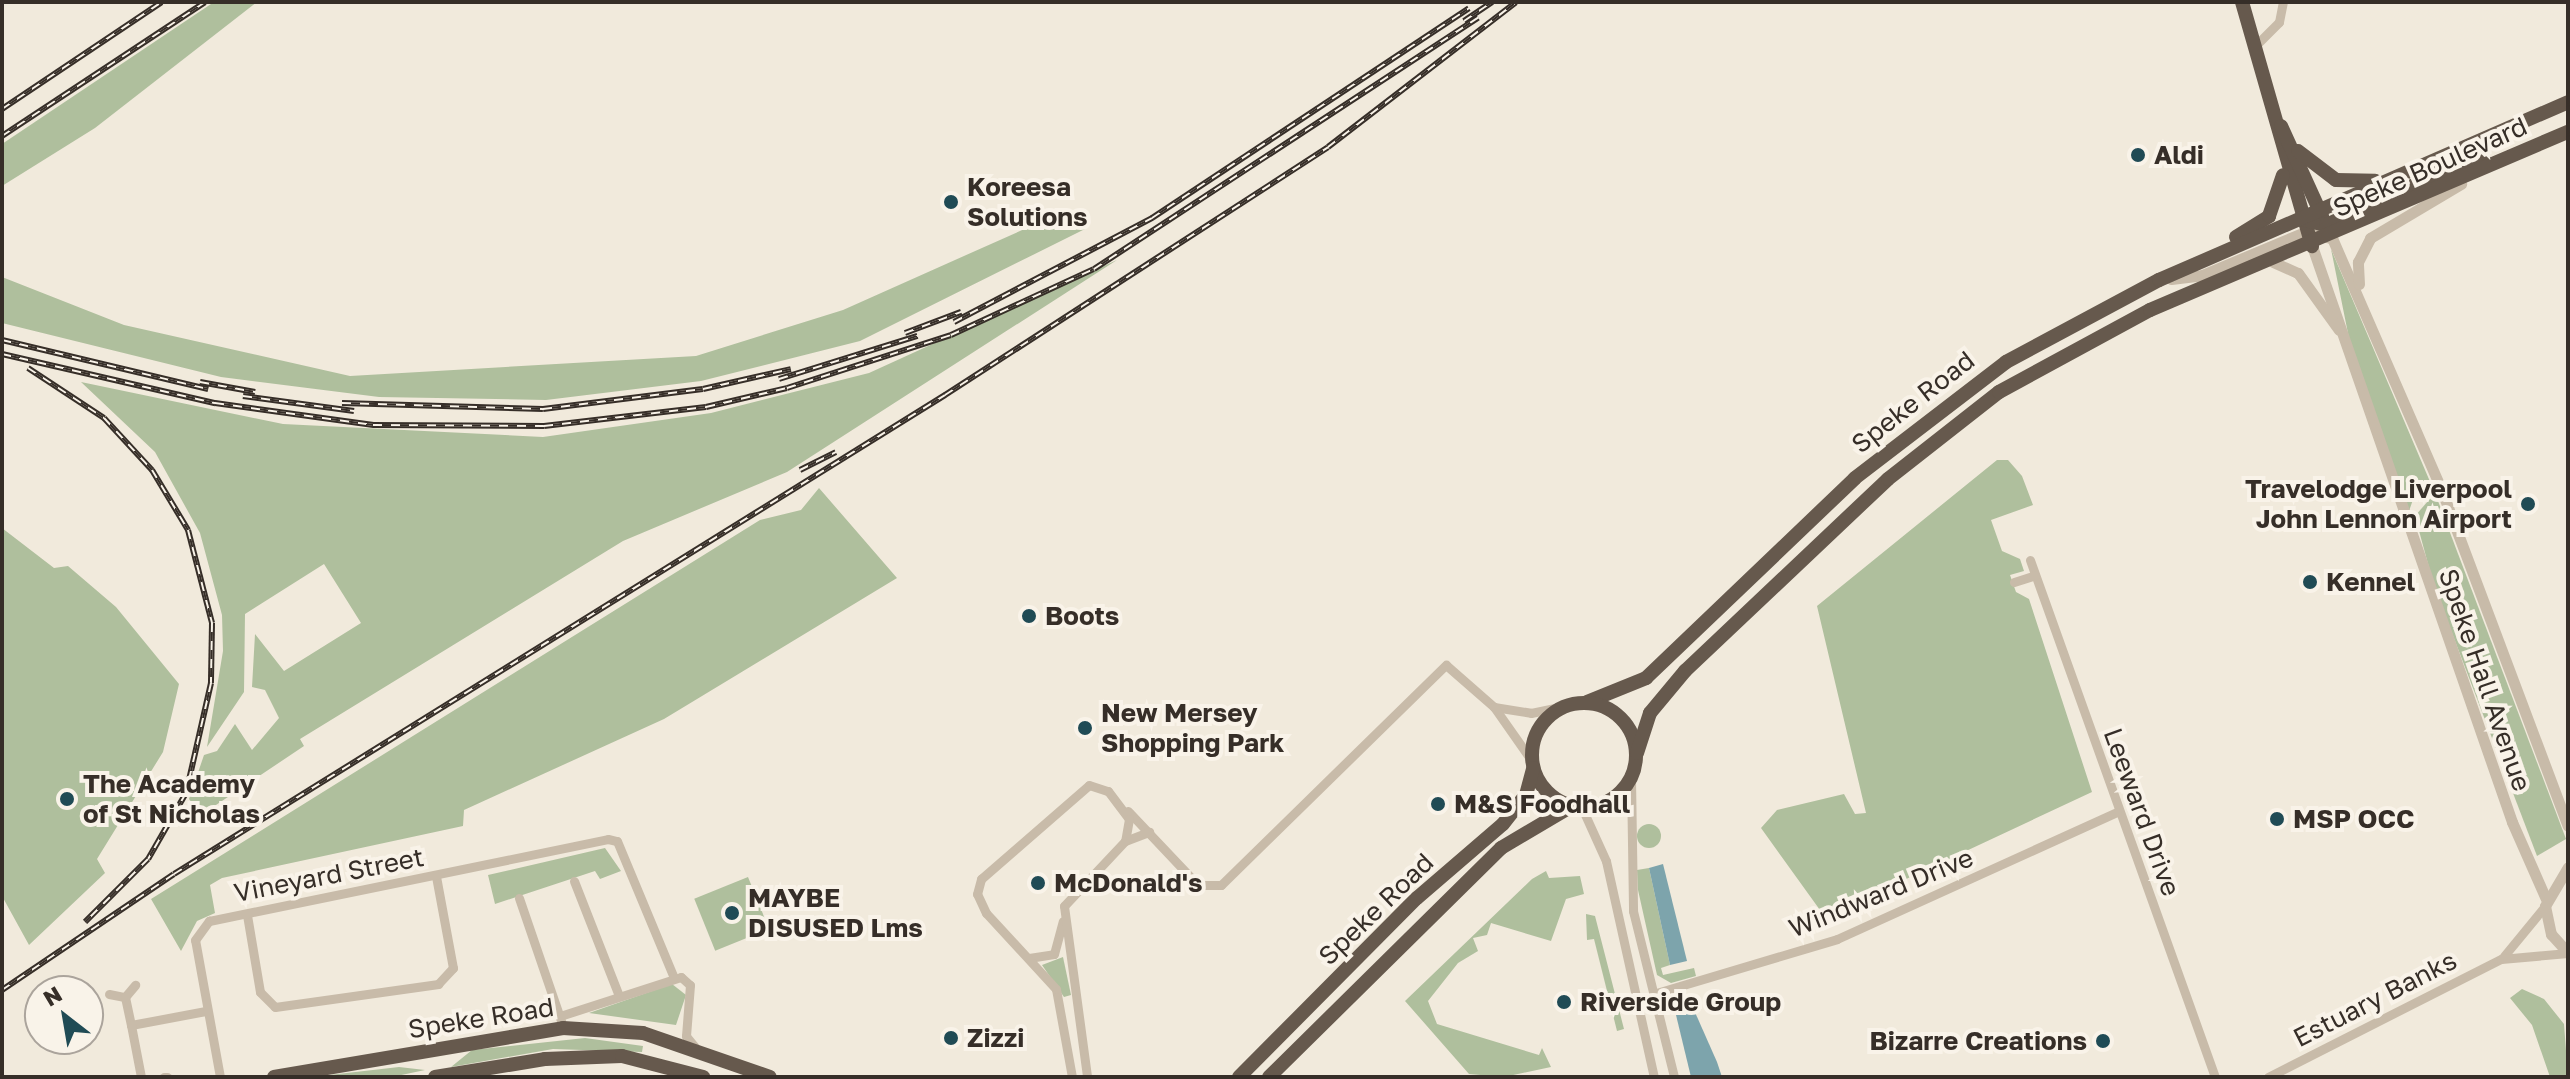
<!DOCTYPE html>
<style>
body{margin:0}
#map{position:relative;width:2570px;height:1079px;overflow:hidden;background:#f1eadc;font-family:"Golos Text",sans-serif}
div>[style]{position:absolute}
[style*='--x']{left:calc(var(--x)*1px);top:calc(var(--y)*1px);width:calc(var(--w)*1px);rotate:calc(var(--a)*1deg)}
.green>*{inset:0;background:#afbf9d;transform-origin:0 0}
.round{border-radius:50%}
.water>*{inset:0;background:#7da4ac}
.minor>*{height:9px;margin:-4.5px;padding:0 4.5px;transform-origin:4.5px;border-radius:4.5px;background:#c8bba9}
.tertiary>*{height:11px;margin:-5.5px;padding:0 5.5px;transform-origin:5.5px;border-radius:5.5px;background:#c8bba9}
.trunk>*{height:14px;margin:-7px;padding:0 7px;transform-origin:7px;border-radius:7px;background:#66594d}
.trunk>.ring{margin:-7px;padding:0;box-sizing:content-box;background:none;border:14px solid #66594d;border-radius:50%}
.rail>*{height:6px;margin-top:-3px;transform-origin:0;background:repeating-linear-gradient(90deg,#f9f3e9 0 9px,#362e28 0 18px);box-sizing:border-box;border-block:2px solid #362e28}
.dots>*{width:22px;height:22px;translate:-50% -50%;box-sizing:border-box;border:4px solid #f9f3e9;border-radius:50%}
span{translate:-50% -50%;white-space:nowrap;text-align:center;line-height:1.15;-webkit-text-stroke:8px #f9f3e9;paint-order:stroke}
.poi-label{font-size:26px;color:#362e28;font-weight:700}
.left{translate:0 -50%;text-align:left}
.right{translate:-100% -50%;text-align:right}
.street-label{font-size:26px;color:#362e28}
.frame{position:absolute;inset:0;border:4px solid #362e28;pointer-events:none}
.north{position:absolute;left:24px;top:975px;width:80px;height:80px;box-sizing:border-box;background:#f9f3e9;border:2px solid #aba49c;border-radius:50%;rotate:329deg;font-size:22px;font-weight:700;line-height:32px;text-align:center;color:#362e28}
.north::after{content:'';display:block;margin:auto;width:28px;height:36px;background:#204b55;clip-path:polygon(50% 0,100% 100%,50% 72%,0 100%)}
</style>
<div id="map">
<div class="green">
<i style="clip-path:polygon(214px 2px,257px 2px,95px 128px,2px 186px,2px 144px)"></i>
<i style="clip-path:polygon(1067px 210px,1085px 229px,860px 341px,701px 381px,546px 400px,379px 397px,221px 377px,2px 323px,2px 277px,124px 325px,350px 376px,696px 356px,843px 310px)"></i>
<i style="clip-path:polygon(2331px 249px,2431px 484px,2415px 494px,2409px 511px,2355px 368px)"></i>
<i style="clip-path:polygon(1117px 260px,787px 472px,623px 541px,300px 739px,304px 746px,201px 815px,189px 799px,204px 755px,217px 751px,235px 724px,252px 750px,279px 718px,265px 690px,252px 687px,255px 634px,284px 671px,361px 623px,324px 564px,245px 614px,244px 692px,207px 747px,223px 651px,222px 615px,200px 533px,155px 452px,81px 382px,283px 424px,543px 437px,711px 413px,869px 373px)"></i>
<i style="clip-path:polygon(1997px 460px,2008px 460px,2022px 476px,2033px 505px,1991px 520px,2002px 551px,2020px 559px,2024px 571px,2010px 575px,2016px 592px,2029px 599px,2092px 792px,1825px 917px,1761px 828px,1777px 810px,1844px 794px,1855px 814px,1866px 813px,1817px 606px)"></i>
<i style="clip-path:polygon(819px 488px,897px 578px,664px 719px,464px 810px,463px 826px,222px 878px,210px 885px,215px 913px,197px 921px,181px 951px,151px 899px,760px 520px,801px 510px)"></i>
<i style="clip-path:polygon(2435px 493px,2566px 839px,2537px 856px,2434px 586px,2415px 516px)"></i>
<i style="clip-path:polygon(2px 528px,54px 568px,68px 566px,116px 607px,179px 684px,163px 752px,97px 859px,105px 873px,29px 945px,2px 896px)"></i>
<i class="round" style="left:1637px;top:824px;width:24px;height:24px"></i>
<i style="clip-path:polygon(605px 848px,621px 871px,600px 879px,595px 871px,495px 904px,488px 875px)"></i>
<i style="clip-path:polygon(1649px 868px,1670px 965px,1661px 968px,1663px 975px,1694px 968px,1696px 976px,1671px 983px,1657px 975px,1638px 890px,1637px 870px)"></i>
<i style="clip-path:polygon(1546px 871px,1549px 878px,1580px 876px,1584px 894px,1566px 899px,1551px 941px,1491px 923px,1487px 935px,1473px 938px,1478px 951px,1458px 963px,1428px 1001px,1437px 1024px,1539px 1055px,1542px 1048px,1551px 1067px,1504px 1077px,1469px 1074px,1405px 1001px,1532px 879px)"></i>
<i style="left:748px;top:877px;width:56px;height:58px;rotate:68deg"></i>
<i style="clip-path:polygon(1586px 914px,1595px 916px,1624px 1029px,1617px 1031px,1594px 939px,1587px 940px)"></i>
<i style="clip-path:polygon(1063px 957px,1071px 995px,1064px 997px,1042px 965px)"></i>
<i style="clip-path:polygon(672px 984px,686px 995px,676px 1025px,589px 1013px)"></i>
<i style="clip-path:polygon(2522px 989px,2544px 999px,2564px 1024px,2568px 1077px,2550px 1077px,2532px 1025px,2510px 998px)"></i>
<i style="clip-path:polygon(585px 1038px,643px 1046px,642px 1052px,553px 1049px,451px 1067px,472px 1050px)"></i>
<i style="clip-path:polygon(399px 1067px,425px 1070px,392px 1077px,312px 1077px)"></i>
</div>
<div class="water">
<i style="clip-path:polygon(1663px 864px,1687px 961px,1670px 965px,1649px 868px)"></i>
<i style="clip-path:polygon(1694px 1010px,1717px 1062px,1722px 1077px,1691px 1077px,1676px 1015px)"></i>
</div>
<div class="minor">
<i style="--x:2255;--y:46;--w:34;--a:-45"></i>
<i style="--x:2279;--y:22;--w:20;--a:-79"></i>
<i style="--x:2030;--y:560;--w:549;--a:70.31"></i>
<i style="--x:2014;--y:582;--w:22;--a:-18"></i>
<i style="--x:1494;--y:707;--w:37;--a:9"></i>
<i style="--x:1531;--y:713;--w:38;--a:-12"></i>
<i style="--x:1631;--y:779;--w:132;--a:89.1"></i>
<i style="--x:1633;--y:911;--w:171;--a:76.1"></i>
<i style="--x:1582;--y:808;--w:58;--a:65.6"></i>
<i style="--x:1606;--y:861;--w:221;--a:77.5"></i>
<i style="--x:1128;--y:811;--w:102;--a:46.6"></i>
<i style="--x:1198;--y:885;--w:23;--a:0"></i>
<i style="--x:1221;--y:885;--w:315;--a:-44.4"></i>
<i style="--x:1446;--y:665;--w:64;--a:41.2"></i>
<i style="--x:1494;--y:707;--w:66;--a:54.9"></i>
<i style="--x:1125;--y:841;--w:26;--a:-21"></i>
<i style="--x:574;--y:881;--w:123;--a:68.6"></i>
<i style="--x:519;--y:898;--w:130;--a:71.1"></i>
<i style="--x:247;--y:915;--w:78;--a:80.4"></i>
<i style="--x:260;--y:992;--w:21;--a:45"></i>
<i style="--x:275;--y:1007;--w:165;--a:-8"></i>
<i style="--x:438;--y:984;--w:22;--a:-47"></i>
<i style="--x:453;--y:968;--w:94;--a:-100.5"></i>
<i style="--x:2504;--y:956;--w:65;--a:-50.6"></i>
<i style="--x:1029;--y:958;--w:25;--a:-9"></i>
<i style="--x:1054;--y:954;--w:34;--a:-75"></i>
<i style="--x:109;--y:994;--w:16;--a:11"></i>
<i style="--x:125;--y:997;--w:29;--a:78"></i>
<i style="--x:131;--y:1025;--w:76;--a:-10.6"></i>
<i style="--x:1653;--y:994;--w:192;--a:-16.6"></i>
<i style="--x:1837;--y:939;--w:307;--a:-24.4"></i>
<i style="--x:125;--y:997;--w:16;--a:-50"></i>
<i style="--x:560;--y:1016;--w:127;--a:-17.9"></i>
<i style="--x:681;--y:977;--w:12;--a:42"></i>
<i style="--x:690;--y:985;--w:51;--a:94.5"></i>
<i style="--x:686;--y:1036;--w:14;--a:51"></i>
<i style="--x:131;--y:1025;--w:53;--a:79.1"></i>
<i style="--x:164;--y:1077;--w:3;--a:0"></i>
<i style="--x:220;--y:1077;--w:139;--a:-100.3"></i>
<i style="--x:195;--y:940;--w:24;--a:-54"></i>
<i style="--x:209;--y:921;--w:407;--a:-11.6"></i>
<i style="--x:608;--y:839;--w:9;--a:13"></i>
<i style="--x:617;--y:841;--w:148;--a:67.4"></i>
<i style="--x:1072;--y:1077;--w:89;--a:-100.3"></i>
<i style="--x:1056;--y:989;--w:103;--a:-132.6"></i>
<i style="--x:986;--y:913;--w:21;--a:-115"></i>
<i style="--x:977;--y:894;--w:16;--a:-75"></i>
<i style="--x:981;--y:879;--w:143;--a:-41"></i>
<i style="--x:1089;--y:785;--w:20;--a:18"></i>
<i style="--x:1108;--y:791;--w:35;--a:53"></i>
<i style="--x:1129;--y:819;--w:22;--a:100"></i>
<i style="--x:1125;--y:841;--w:89;--a:133.2"></i>
<i style="--x:1064;--y:906;--w:173;--a:82.3"></i>
<i style="--x:2268;--y:1077;--w:261;--a:-26.9"></i>
<i style="--x:2501;--y:959;--w:67;--a:-5.1"></i>
</div>
<div class="tertiary">
<i style="--x:2312;--y:246;--w:610;--a:70.85"></i>
<i style="--x:2512;--y:822;--w:84;--a:66.2"></i>
<i style="--x:2273;--y:262;--w:27;--a:24"></i>
<i style="--x:2298;--y:273;--w:70;--a:54.3"></i>
<i style="--x:2171;--y:279;--w:31;--a:-7"></i>
<i style="--x:2202;--y:275;--w:112;--a:-22.7"></i>
<i style="--x:2305;--y:232;--w:28;--a:13"></i>
<i style="--x:2332;--y:238;--w:270;--a:66.5"></i>
<i style="--x:2440;--y:486;--w:363;--a:69.4"></i>
<i style="--x:2359;--y:284;--w:22;--a:-93"></i>
<i style="--x:2358;--y:262;--w:27;--a:-63"></i>
<i style="--x:2370;--y:238;--w:106;--a:-30.7"></i>
<i style="--x:2568;--y:867;--w:45;--a:120.5"></i>
<i style="--x:2545;--y:906;--w:29;--a:78"></i>
<i style="--x:2551;--y:934;--w:25;--a:48"></i>
</div>
<div class="trunk">
<i style="--x:2242;--y:2;--w:254;--a:74"></i>
<i style="--x:2281;--y:126;--w:99;--a:65.5"></i>
<i style="--x:2298;--y:151;--w:48;--a:37.3"></i>
<i style="--x:2336;--y:180;--w:39;--a:1"></i>
<i style="--x:2300;--y:219;--w:27;--a:13"></i>
<i style="--x:2326;--y:225;--w:143;--a:-24.4"></i>
<i style="--x:2456;--y:166;--w:29;--a:-10"></i>
<i style="--x:2236;--y:237;--w:39;--a:-32"></i>
<i style="--x:2269;--y:216;--w:43;--a:-71.1"></i>
<i style="--x:1587;--y:702;--w:64;--a:-22.1"></i>
<i style="--x:1646;--y:678;--w:289;--a:-43.7"></i>
<i style="--x:1855;--y:478;--w:190;--a:-37.5"></i>
<i style="--x:2006;--y:362;--w:174;--a:-28.2"></i>
<i style="--x:2159;--y:280;--w:446;--a:-23.5"></i>
<i class="ring" style="left:1532px;top:703px;width:90px;height:90px"></i>
<i style="--x:1637;--y:753;--w:42;--a:-72"></i>
<i style="--x:1650;--y:713;--w:55;--a:-50.2"></i>
<i style="--x:1685;--y:671;--w:279;--a:-43.4"></i>
<i style="--x:1888;--y:479;--w:141;--a:-38.1"></i>
<i style="--x:1999;--y:392;--w:172;--a:-28.5"></i>
<i style="--x:2150;--y:310;--w:454;--a:-23.1"></i>
<i style="--x:274;--y:1077;--w:293;--a:-9.6"></i>
<i style="--x:563;--y:1028;--w:80;--a:3.6"></i>
<i style="--x:643;--y:1033;--w:134;--a:19.1"></i>
<i style="--x:435;--y:1077;--w:111;--a:-9.3"></i>
<i style="--x:545;--y:1059;--w:77;--a:-2.2"></i>
<i style="--x:622;--y:1056;--w:84;--a:14.5"></i>
<i style="--x:1239;--y:1077;--w:252;--a:-45.2"></i>
<i style="--x:1417;--y:898;--w:113;--a:-40.7"></i>
<i style="--x:1503;--y:824;--w:37;--a:-52"></i>
<i style="--x:1526;--y:795;--w:28;--a:-75"></i>
<i style="--x:1269;--y:1077;--w:326;--a:-44.6"></i>
<i style="--x:1501;--y:848;--w:82;--a:-30.6"></i>
</div>
<div class="rail">
<i style="--x:1464;--y:21;--w:34;--a:-34"></i>
<i style="--x:2;--y:109;--w:192;--a:-33.8"></i>
<i style="--x:2;--y:136;--w:243;--a:-33.4"></i>
<i style="--x:954;--y:322;--w:224;--a:-27.7"></i>
<i style="--x:1152;--y:218;--w:380;--a:-33.5"></i>
<i style="--x:905;--y:333;--w:60;--a:-20.6"></i>
<i style="--x:2;--y:340;--w:212;--a:13.4"></i>
<i style="--x:2;--y:354;--w:219;--a:13"></i>
<i style="--x:215;--y:403;--w:160;--a:7.9"></i>
<i style="--x:373;--y:425;--w:171;--a:0.3"></i>
<i style="--x:544;--y:426;--w:163;--a:-6.7"></i>
<i style="--x:706;--y:407;--w:83;--a:-13.2"></i>
<i style="--x:787;--y:388;--w:172;--a:-17.9"></i>
<i style="--x:951;--y:335;--w:157;--a:-24.8"></i>
<i style="--x:1094;--y:269;--w:459;--a:-33.2"></i>
<i style="--x:28;--y:368;--w:91;--a:33.3"></i>
<i style="--x:104;--y:418;--w:71;--a:47.3"></i>
<i style="--x:152;--y:470;--w:70;--a:59"></i>
<i style="--x:188;--y:530;--w:96;--a:75.5"></i>
<i style="--x:212;--y:623;--w:60;--a:91"></i>
<i style="--x:211;--y:683;--w:113;--a:102.8"></i>
<i style="--x:186;--y:793;--w:76;--a:119.9"></i>
<i style="--x:148;--y:859;--w:89;--a:135"></i>
<i style="--x:779;--y:379;--w:145;--a:-17.3"></i>
<i style="--x:200;--y:382;--w:56;--a:10.3"></i>
<i style="--x:243;--y:396;--w:112;--a:7.7"></i>
<i style="--x:342;--y:403;--w:201;--a:1.7"></i>
<i style="--x:543;--y:409;--w:161;--a:-7.1"></i>
<i style="--x:703;--y:389;--w:90;--a:-12.8"></i>
<i style="--x:800;--y:470;--w:40;--a:-26.6"></i>
<i style="--x:2;--y:990;--w:207;--a:-34"></i>
<i style="--x:174;--y:874;--w:908;--a:-31.85"></i>
<i style="--x:945;--y:395;--w:456;--a:-32.9"></i>
<i style="--x:1328;--y:147;--w:237;--a:-37.6"></i>
</div>
<div class="dots">
<i style="left:2138px;top:155px;background:#204b55"></i>
<i style="left:951px;top:202px;background:#204b55"></i>
<i style="left:2528px;top:504px;background:#204b55"></i>
<i style="left:2310px;top:582px;background:#204b55"></i>
<i style="left:1029px;top:616px;background:#204b55"></i>
<i style="left:1085px;top:728px;background:#204b55"></i>
<i style="left:67px;top:799px;background:#204b55"></i>
<i style="left:1438px;top:804px;background:#204b55"></i>
<i style="left:2277px;top:819px;background:#204b55"></i>
<i style="left:1038px;top:883px;background:#204b55"></i>
<i style="left:732px;top:913px;background:#204b55"></i>
<i style="left:1564px;top:1002px;background:#204b55"></i>
<i style="left:951px;top:1038px;background:#204b55"></i>
<i style="left:2103px;top:1041px;background:#204b55"></i>
</div>
<div class="poi-label">
<span class="left" style="left:2154px;top:155px">Aldi</span>
<span class="left" style="left:967px;top:202px">Koreesa<br>Solutions</span>
<span class="right" style="left:2512px;top:504px">Travelodge Liverpool<br>John Lennon Airport</span>
<span class="left" style="left:2326px;top:582px">Kennel</span>
<span class="left" style="left:1045px;top:616px">Boots</span>
<span class="left" style="left:1101px;top:728px">New Mersey<br>Shopping Park</span>
<span class="left" style="left:83px;top:799px">The Academy<br>of St Nicholas</span>
<span class="left" style="left:1454px;top:804px">M&amp;S Foodhall</span>
<span class="left" style="left:2293px;top:819px">MSP OCC</span>
<span class="left" style="left:1054px;top:883px">McDonald's</span>
<span class="left" style="left:748px;top:913px">MAYBE<br>DISUSED Lms</span>
<span class="left" style="left:1580px;top:1002px">Riverside Group</span>
<span class="left" style="left:967px;top:1038px">Zizzi</span>
<span class="right" style="left:2087px;top:1041px">Bizarre Creations</span>
</div>
<div class="street-label">
<span style="left:2430px;top:167px;rotate:-24deg">Speke Boulevard</span>
<span style="left:1913px;top:402px;rotate:-38deg">Speke Road</span>
<span style="left:2485px;top:680px;rotate:71deg">Speke Hall Avenue</span>
<span style="left:2142px;top:812px;rotate:70deg">Leeward Drive</span>
<span style="left:329px;top:875px;rotate:-11deg">Vineyard Street</span>
<span style="left:1881px;top:893px;rotate:-22deg">Windward Drive</span>
<span style="left:1376px;top:909px;rotate:-44deg">Speke Road</span>
<span style="left:2375px;top:999px;rotate:-27deg">Estuary Banks</span>
<span style="left:481px;top:1018px;rotate:-9deg">Speke Road</span>
</div>
<div class="frame"></div>
<div class="north">N</div>
</div>
